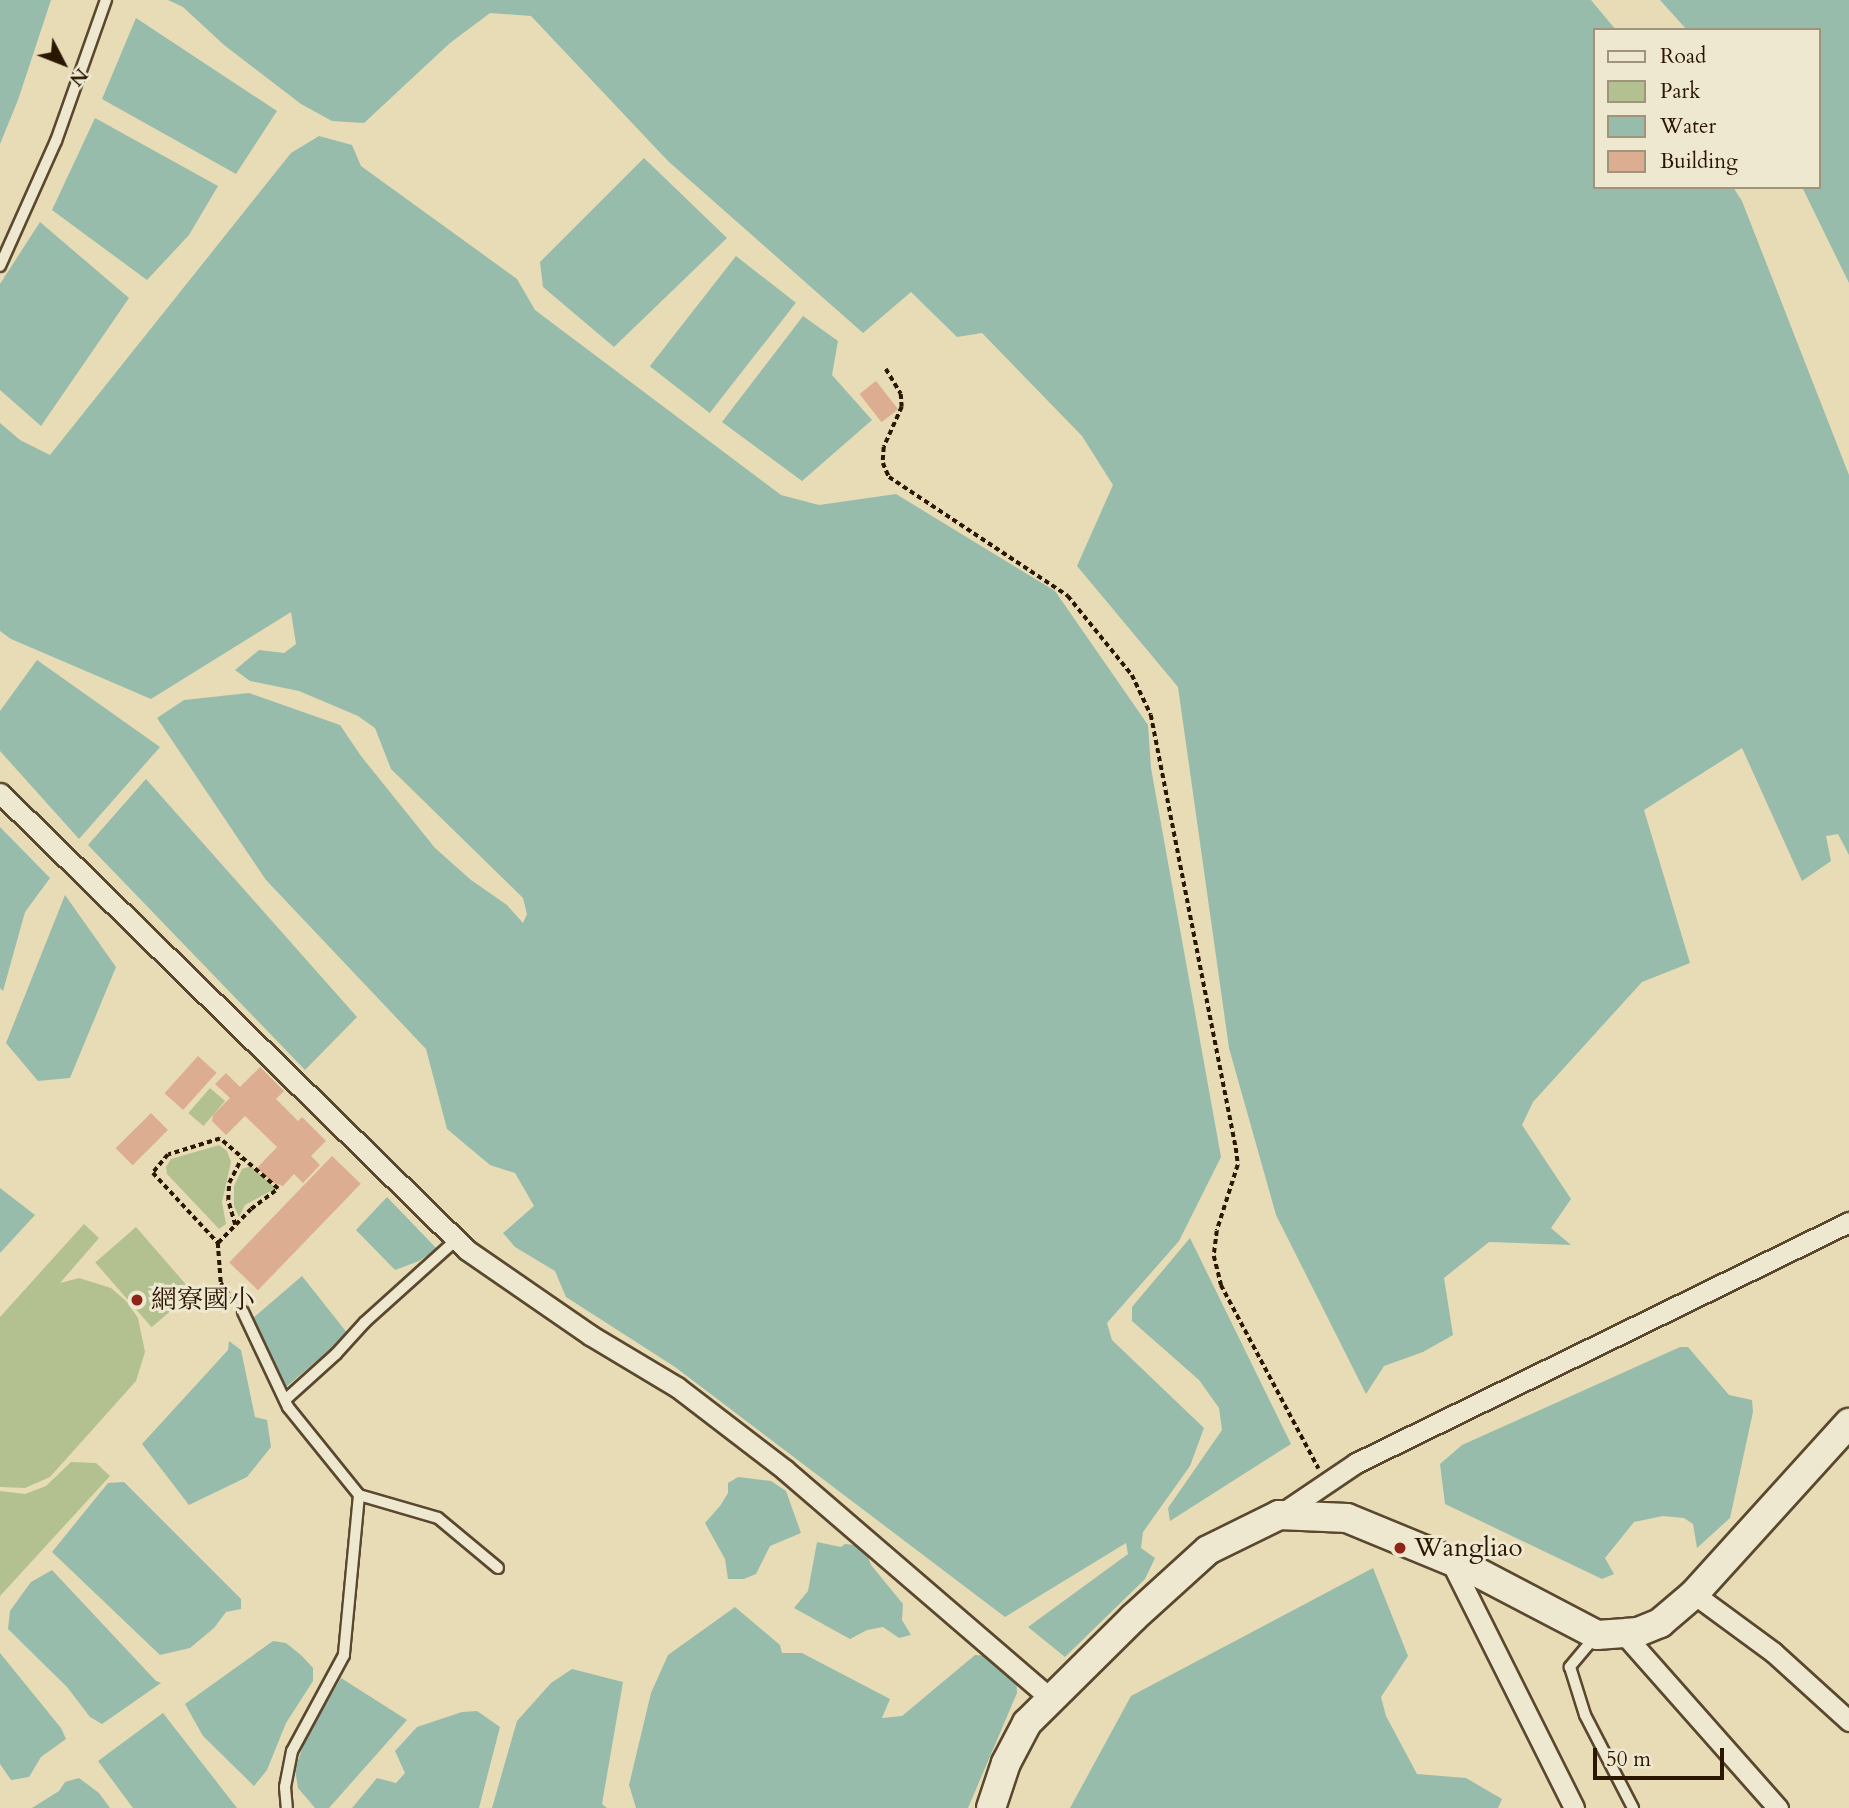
<!DOCTYPE html>
<meta charset="utf-8">
<style>
body{margin:0}
#map{position:relative;width:1849px;height:1808px;overflow:hidden;background:#e7dcb6;font-family:Cardo,"Noto Serif TC",serif}
div>[style]{position:absolute}
[style*='--x']{left:calc(var(--x)*1px);top:calc(var(--y)*1px);width:calc(var(--w)*1px);rotate:calc(var(--a)*1deg)}
.green>*{inset:0;background:#b3c190;transform-origin:0 0}
.water>*{inset:0;background:#97bcac;transform-origin:0 0}
.building>*{inset:0;background:#ddad92;transform-origin:0 0}
.path>*{height:3.5px;margin-top:-1.75px;transform-origin:0;background:repeating-linear-gradient(90deg,#2b1600 0 5px,transparent 0 8.5px)}
.roads{filter:drop-shadow(2px 0 #5a482e) drop-shadow(-2px 0 #5a482e) drop-shadow(0 2px #5a482e) drop-shadow(0 -2px #5a482e)}
.service>*{height:10px;margin:-5px;padding:0 5px;transform-origin:5px;border-radius:5px;background:#efe8d0}
.minor>*{height:19px;margin:-9.5px;padding:0 9.5px;transform-origin:9.5px;border-radius:9.5px;background:#efe8d0}
.secondary>*{height:28px;margin:-14px;padding:0 14px;transform-origin:14px;border-radius:14px;background:#efe8d0}
.dots>*{width:19px;height:19px;translate:-50% -50%;box-sizing:border-box;border:4px solid #efe8d0;border-radius:50%}
span{translate:-50% -50%;white-space:nowrap;text-align:center;line-height:1.15;-webkit-text-stroke:6px #efe8d0;paint-order:stroke}
.poi-label{font-size:26px;color:#2b1600}
.left{translate:0 -50%;text-align:left}
.legend{position:absolute;left:1593px;top:28px;width:228px;height:161px;box-sizing:border-box;background:#efe8d0;border:2px solid #a1947d;margin:0;padding:9px 12px;list-style:none;font-size:21px;color:#2b1600}
.legend li{display:flex;align-items:center;gap:14px;height:35px}
.legend b{width:35px;border:2px solid #a1947d}
.north{position:absolute;left:28px;top:28px;width:70px;height:70px;-webkit-text-stroke:5px #efe8d0;paint-order:stroke;rotate:132deg;font-size:19px;font-weight:700;line-height:28px;text-align:center;color:#2b1600}
.north::after{content:'';display:block;margin:auto;width:24px;height:32px;background:#2b1600;clip-path:polygon(50% 0,100% 100%,50% 72%,0 100%)}
.scale{position:absolute;left:1593px;top:1748px;width:131px;height:32px;box-sizing:border-box;border:4px solid #2b1600;border-top:0;padding-left:9px;font-size:21px;line-height:24px;white-space:nowrap;color:#2b1600;-webkit-text-stroke:5px #efe8d0;paint-order:stroke}
</style>
<div id="map">
<div class="green">
<i style="left:210px;top:1088px;width:20px;height:33px;rotate:41deg"></i>
<i style="clip-path:polygon(219px 1145px,227px 1151px,231px 1162px,222px 1202px,226px 1224px,219px 1229px,167px 1174px,166px 1167px,171px 1159px)"></i>
<i style="clip-path:polygon(251px 1166px,276px 1188px,245px 1205px,239px 1217px,234px 1206px,234px 1186px,242px 1169px)"></i>
<i style="clip-path:polygon(84px 1224px,99px 1238px,60px 1283px,79px 1278px,111px 1288px,126px 1301px,138px 1318px,145px 1352px,136px 1381px,50px 1477px,25px 1488px,0 1487px,0 1317px)"></i>
<i style="left:136px;top:1227px;width:86px;height:54px;rotate:49deg"></i>
<i style="clip-path:polygon(71px 1462px,96px 1463px,110px 1476px,0 1596px,0 1491px,25px 1494px,46px 1486px)"></i>
</div>
<div class="water">
<i style="clip-path:polygon(0 0,51px 0,18px 100px,0 144px)"></i>
<i style="clip-path:polygon(168px 0,1591px 0,1616px 30px,1595px 30px,1595px 187px,1733px 187px,1742px 201px,1849px 475px,1849px 855px,1838px 834px,1826px 836px,1831px 861px,1802px 881px,1742px 748px,1644px 810px,1690px 963px,1642px 982px,1533px 1102px,1522px 1125px,1571px 1199px,1551px 1228px,1571px 1245px,1489px 1242px,1444px 1278px,1453px 1335px,1423px 1352px,1384px 1366px,1366px 1394px,1276px 1215px,1229px 1048px,1178px 687px,1077px 566px,1113px 485px,1082px 436px,982px 333px,957px 337px,911px 292px,863px 333px,668px 161px,531px 16px,490px 13px,450px 43px,364px 123px,332px 121px,301px 104px,224px 45px,183px 7px)"></i>
<i style="clip-path:polygon(1660px 0,1849px 0,1849px 283px,1802px 187px,1819px 187px,1819px 30px,1687px 30px)"></i>
<i style="clip-path:polygon(136px 18px,277px 111px,236px 174px,102px 99px)"></i>
<i style="clip-path:polygon(95px 118px,218px 186px,189px 235px,147px 280px,52px 210px)"></i>
<i style="clip-path:polygon(319px 136px,352px 145px,361px 166px,517px 279px,535px 310px,781px 495px,819px 505px,896px 494px,1055px 591px,1148px 725px,1151px 768px,1221px 1157px,1179px 1241px,1107px 1323px,1112px 1340px,1204px 1428px,1190px 1466px,1143px 1532px,1141px 1548px,1155px 1558px,1145px 1579px,1065px 1657px,1028px 1627px,1128px 1554px,1126px 1543px,1005px 1617px,675px 1367px,566px 1297px,555px 1271px,515px 1247px,503px 1233px,534px 1206px,515px 1173px,490px 1165px,447px 1129px,426px 1049px,266px 880px,157px 718px,184px 700px,249px 693px,340px 725px,361px 756px,435px 848px,471px 880px,507px 905px,523px 923px,527px 914px,523px 898px,391px 769px,375px 728px,358px 716px,299px 691px,250px 681px,235px 670px,259px 650px,284px 653px,296px 644px,291px 612px,151px 699px,11px 639px,0 631px,0 423px,20px 440px,50px 455px,291px 153px)"></i>
<i style="clip-path:polygon(644px 158px,727px 238px,614px 347px,543px 287px,540px 262px)"></i>
<i style="clip-path:polygon(40px 222px,129px 298px,41px 426px,0 390px,0 284px)"></i>
<i style="left:736px;top:256px;width:76px;height:140px;rotate:38deg"></i>
<i style="clip-path:polygon(803px 316px,838px 341px,832px 375px,872px 420px,802px 481px,722px 422px)"></i>
<i style="clip-path:polygon(37px 660px,160px 747px,79px 839px,0 751px,0 711px)"></i>
<i style="clip-path:polygon(146px 779px,357px 1017px,305px 1070px,88px 845px)"></i>
<i style="clip-path:polygon(0 827px,50px 878px,25px 912px,3px 991px,0 988px)"></i>
<i style="clip-path:polygon(65px 895px,116px 967px,70px 1078px,38px 1081px,6px 1043px)"></i>
<i style="clip-path:polygon(0 1188px,35px 1215px,0 1253px)"></i>
<i style="clip-path:polygon(387px 1197px,437px 1249px,419px 1261px,395px 1270px,356px 1230px)"></i>
<i style="clip-path:polygon(1190px 1238px,1291px 1444px,1170px 1521px,1168px 1508px,1222px 1430px,1219px 1408px,1199px 1380px,1132px 1321px,1132px 1307px)"></i>
<i style="clip-path:polygon(302px 1276px,348px 1334px,286px 1387px,253px 1318px)"></i>
<i style="clip-path:polygon(229px 1341px,241px 1350px,255px 1417px,267px 1420px,271px 1447px,247px 1477px,189px 1505px,142px 1444px,228px 1350px)"></i>
<i style="clip-path:polygon(1680px 1347px,1688px 1347px,1729px 1395px,1752px 1400px,1753px 1412px,1730px 1518px,1697px 1548px,1693px 1524px,1684px 1518px,1663px 1516px,1634px 1522px,1605px 1558px,1614px 1574px,1602px 1579px,1445px 1504px,1440px 1464px,1462px 1445px)"></i>
<i style="clip-path:polygon(738px 1477px,771px 1481px,786px 1491px,801px 1533px,770px 1546px,756px 1574px,744px 1579px,728px 1579px,725px 1559px,705px 1523px,720px 1506px,728px 1493px,728px 1483px)"></i>
<i style="clip-path:polygon(124px 1482px,241px 1599px,241px 1609px,226px 1612px,214px 1628px,190px 1648px,160px 1655px,52px 1552px,108px 1483px)"></i>
<i style="clip-path:polygon(817px 1542px,841px 1547px,845px 1544px,864px 1546px,871px 1565px,903px 1604px,902px 1620px,911px 1635px,899px 1638px,883px 1627px,867px 1630px,850px 1639px,794px 1608px,808px 1591px)"></i>
<i style="clip-path:polygon(1373px 1568px,1408px 1656px,1381px 1697px,1386px 1716px,1417px 1774px,1466px 1778px,1502px 1799px,1498px 1808px,1070px 1808px,1131px 1696px)"></i>
<i style="clip-path:polygon(52px 1570px,156px 1681px,161px 1683px,102px 1724px,90px 1717px,67px 1687px,8px 1629px,10px 1611px,20px 1597px,31px 1582px)"></i>
<i style="clip-path:polygon(735px 1607px,780px 1645px,782px 1653px,802px 1653px,890px 1699px,882px 1718px,902px 1716px,975px 1655px,992px 1656px,1016px 1674px,1017px 1693px,968px 1808px,636px 1808px,629px 1785px,651px 1693px,668px 1655px)"></i>
<i style="clip-path:polygon(273px 1641px,286px 1643px,302px 1656px,313px 1668px,313px 1681px,286px 1723px,267px 1770px,254px 1786px,203px 1736px,185px 1704px)"></i>
<i style="clip-path:polygon(0 1653px,61px 1728px,66px 1739px,41px 1757px,29px 1777px,11px 1780px,0 1764px)"></i>
<i style="clip-path:polygon(572px 1669px,623px 1682px,602px 1804px,607px 1808px,492px 1808px,517px 1721px,551px 1683px)"></i>
<i style="clip-path:polygon(341px 1678px,407px 1720px,329px 1808px,315px 1808px,298px 1788px,295px 1769px,307px 1735px)"></i>
<i style="clip-path:polygon(477px 1711px,500px 1727px,479px 1808px,352px 1808px,377px 1778px,396px 1783px,405px 1773px,395px 1751px,417px 1727px,462px 1712px)"></i>
<i style="clip-path:polygon(163px 1713px,237px 1808px,133px 1808px,98px 1761px)"></i>
<i style="clip-path:polygon(79px 1778px,99px 1793px,110px 1808px,32px 1808px,59px 1791px,65px 1782px)"></i>
</div>
<div class="building">
<i style="left:876px;top:381px;width:36px;height:21px;rotate:52deg"></i>
<i style="left:198px;top:1056px;width:25px;height:50px;rotate:42deg"></i>
<i style="clip-path:polygon(260px 1067px,284px 1091px,276px 1099px,298px 1121px,302px 1117px,326px 1141px,311px 1156px,320px 1165px,303px 1183px,294px 1174px,283px 1186px,271px 1182px,257px 1168px,277px 1147px,245px 1116px,226px 1135px,212px 1121px,213px 1115px,230px 1098px,215px 1084px,226px 1073px,240px 1087px)"></i>
<i style="left:151px;top:1113px;width:24px;height:50px;rotate:45deg"></i>
<i style="left:332px;top:1156px;width:40px;height:148px;rotate:44deg"></i>
</div>
<div class="path">
<i style="--x:886;--y:369;--w:29;--a:59"></i>
<i style="--x:901;--y:394;--w:13;--a:86"></i>
<i style="--x:902;--y:407;--w:44;--a:114.2"></i>
<i style="--x:884;--y:447;--w:16;--a:94"></i>
<i style="--x:883;--y:463;--w:15;--a:67"></i>
<i style="--x:889;--y:477;--w:215;--a:33.6"></i>
<i style="--x:1068;--y:596;--w:102;--a:51"></i>
<i style="--x:1132;--y:675;--w:44;--a:64.6"></i>
<i style="--x:1151;--y:715;--w:441;--a:78.9"></i>
<i style="--x:1236;--y:1148;--w:17;--a:83"></i>
<i style="--x:1238;--y:1165;--w:69;--a:107.7"></i>
<i style="--x:1217;--y:1231;--w:25;--a:97"></i>
<i style="--x:1214;--y:1256;--w:30;--a:76"></i>
<i style="--x:1221;--y:1285;--w:208;--a:62"></i>
<i style="--x:235;--y:1225;--w:26;--a:-106"></i>
<i style="--x:228;--y:1200;--w:17;--a:-87"></i>
<i style="--x:229;--y:1183;--w:27;--a:-63"></i>
<i style="--x:218;--y:1243;--w:47;--a:-45.9"></i>
<i style="--x:251;--y:1209;--w:34;--a:-37"></i>
<i style="--x:278;--y:1189;--w:77;--a:-139.2"></i>
<i style="--x:220;--y:1139;--w:54;--a:162.9"></i>
<i style="--x:168;--y:1155;--w:23;--a:130"></i>
<i style="--x:153;--y:1173;--w:96;--a:47.1"></i>
<i style="--x:218;--y:1243;--w:40;--a:85.7"></i>
<i style="--x:221;--y:1283;--w:24;--a:54"></i>
</div>
<div class="roads">
<div class="service">
<i style="--x:0;--y:266;--w:137;--a:-65.9"></i>
<i style="--x:56;--y:141;--w:150;--a:-70.5"></i>
<i style="--x:243;--y:1312;--w:105;--a:64.7"></i>
<i style="--x:288;--y:1407;--w:113;--a:51.1"></i>
<i style="--x:359;--y:1495;--w:161;--a:95.4"></i>
<i style="--x:344;--y:1655;--w:109;--a:118.4"></i>
<i style="--x:292;--y:1751;--w:37;--a:101"></i>
<i style="--x:285;--y:1787;--w:21;--a:85"></i>
<i style="--x:285;--y:1400;--w:69;--a:-42"></i>
<i style="--x:336;--y:1354;--w:43;--a:-47.8"></i>
<i style="--x:365;--y:1322;--w:122;--a:-42"></i>
<i style="--x:359;--y:1495;--w:82;--a:16.2"></i>
<i style="--x:438;--y:1518;--w:78;--a:39.8"></i>
<i style="--x:1594;--y:1638;--w:38;--a:130"></i>
<i style="--x:1570;--y:1667;--w:50;--a:72.6"></i>
<i style="--x:1585;--y:1715;--w:105;--a:62.7"></i>
</div>
<div class="minor">
<i style="--x:0;--y:793;--w:653;--a:44.38"></i>
<i style="--x:467;--y:1250;--w:150;--a:34.6"></i>
<i style="--x:590;--y:1335;--w:101;--a:30.9"></i>
<i style="--x:677;--y:1387;--w:136;--a:37.5"></i>
<i style="--x:785;--y:1470;--w:352;--a:40.7"></i>
<i style="--x:1279;--y:1515;--w:93;--a:-34"></i>
<i style="--x:1356;--y:1463;--w:549;--a:-26.05"></i>
<i style="--x:1450;--y:1560;--w:277;--a:63.4"></i>
<i style="--x:1694;--y:1594;--w:98;--a:36.3"></i>
<i style="--x:1773;--y:1652;--w:103;--a:42.2"></i>
<i style="--x:1623;--y:1633;--w:234;--a:48.5"></i>
</div>
<div class="secondary">
<i style="--x:991;--y:1808;--w:47;--a:-71.6"></i>
<i style="--x:1006;--y:1763;--w:45;--a:-62.3"></i>
<i style="--x:1027;--y:1723;--w:149;--a:-44.7"></i>
<i style="--x:1133;--y:1618;--w:101;--a:-42.2"></i>
<i style="--x:1208;--y:1550;--w:79;--a:-26.2"></i>
<i style="--x:1279;--y:1515;--w:68;--a:2.5"></i>
<i style="--x:1347;--y:1518;--w:134;--a:22.4"></i>
<i style="--x:1471;--y:1569;--w:142;--a:27.6"></i>
<i style="--x:1597;--y:1635;--w:41;--a:-4.2"></i>
<i style="--x:1638;--y:1632;--w:24;--a:-22"></i>
<i style="--x:1660;--y:1623;--w:45;--a:-40.5"></i>
<i style="--x:1694;--y:1594;--w:231;--a:-47.8"></i>
</div>
</div>
<div class="dots">
<i style="left:137px;top:1300px;background:#8f2418"></i>
<i style="left:1400px;top:1548px;background:#8f2418"></i>
</div>
<div class="poi-label">
<span class="left" style="left:151px;top:1300px">網寮國小</span>
<span class="left" style="left:1414px;top:1548px">Wangliao</span>
</div>
<ul class="legend">
<li><b style="height:9px;background:#efe8d0"></b>Road</li>
<li><b style="height:19px;background:#b3c190"></b>Park</li>
<li><b style="height:19px;background:#97bcac"></b>Water</li>
<li><b style="height:19px;background:#ddad92"></b>Building</li>
</ul>
<div class="north">N</div>
<div class="scale">50 m</div>
</div>
